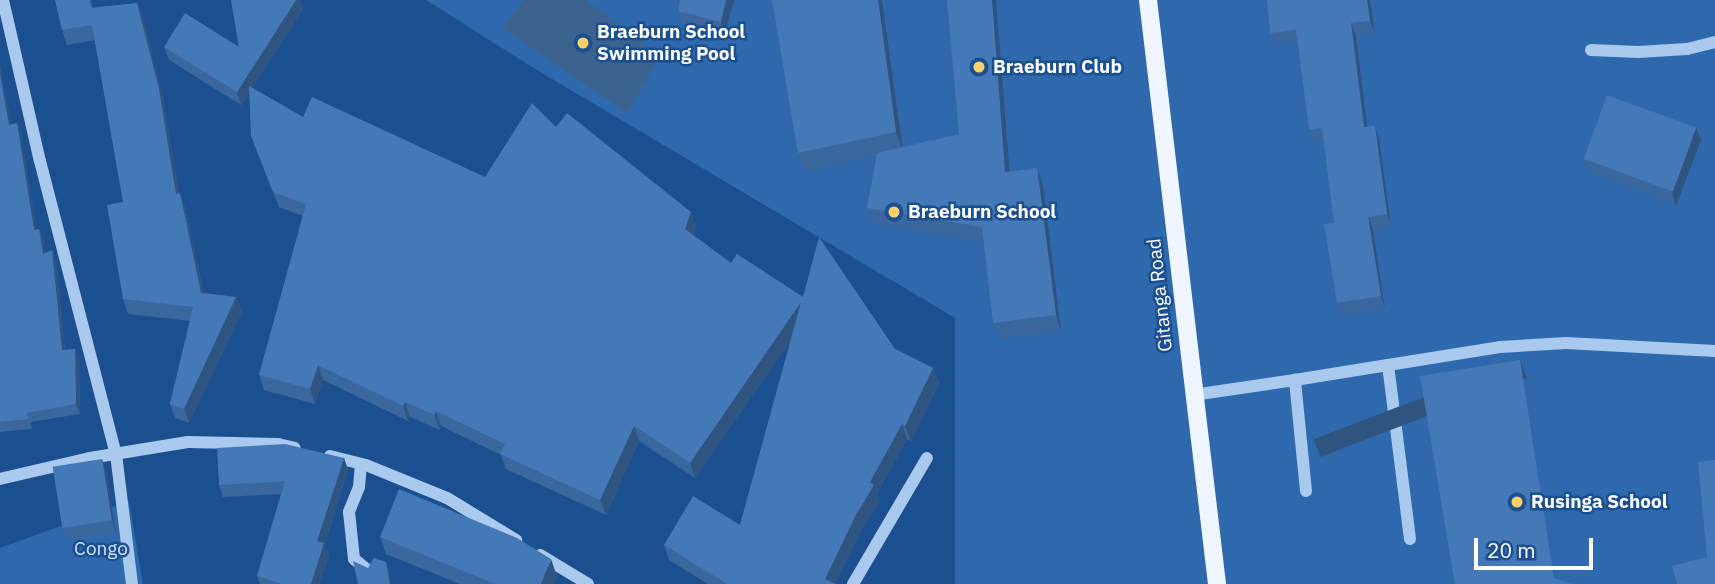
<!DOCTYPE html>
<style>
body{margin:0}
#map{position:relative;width:1715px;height:584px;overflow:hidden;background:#1b4f8f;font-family:"IBM Plex Sans",sans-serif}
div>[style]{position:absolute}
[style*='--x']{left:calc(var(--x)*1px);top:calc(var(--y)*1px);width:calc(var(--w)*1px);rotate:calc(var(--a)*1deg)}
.green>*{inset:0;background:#2e69ad}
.water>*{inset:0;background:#3c6290}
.minor>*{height:12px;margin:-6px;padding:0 6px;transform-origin:6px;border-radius:6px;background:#a9c9ee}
.major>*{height:18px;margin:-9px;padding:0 9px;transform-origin:9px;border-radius:9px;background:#f0f6ff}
.wall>*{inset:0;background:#3a679d}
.shaded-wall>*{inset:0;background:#305480;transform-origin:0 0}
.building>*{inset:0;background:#4478b7;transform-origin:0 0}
.dots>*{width:19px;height:19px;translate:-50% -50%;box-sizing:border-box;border:4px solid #1b4f8f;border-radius:50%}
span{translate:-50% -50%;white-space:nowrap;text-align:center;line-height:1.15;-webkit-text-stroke:5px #1b4f8f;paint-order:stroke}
.poi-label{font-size:19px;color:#fff;font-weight:700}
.left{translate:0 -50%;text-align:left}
.street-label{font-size:19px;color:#fff}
.park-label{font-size:19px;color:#cfe3fa}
.scale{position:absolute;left:1474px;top:538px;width:119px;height:32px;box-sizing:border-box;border:4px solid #fff;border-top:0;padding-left:9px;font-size:21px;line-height:24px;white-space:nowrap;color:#fff;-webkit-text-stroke:5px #1b4f8f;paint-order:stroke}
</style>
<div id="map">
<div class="green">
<i style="clip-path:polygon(426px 0,1715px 0,1715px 584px,955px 584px,955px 318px,532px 67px)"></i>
<i style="clip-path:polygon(129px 501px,143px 584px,0 584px,0 548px)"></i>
</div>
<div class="water">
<i style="clip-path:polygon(524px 0,586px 0,660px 57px,627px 113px,503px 28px)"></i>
</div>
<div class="minor">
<i style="--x:3;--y:0;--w:165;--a:77.1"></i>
<i style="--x:40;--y:161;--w:303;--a:75.5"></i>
<i style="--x:116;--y:454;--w:131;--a:83"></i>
<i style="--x:1591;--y:50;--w:47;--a:2.4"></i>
<i style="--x:1638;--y:52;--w:49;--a:-3.5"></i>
<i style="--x:1687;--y:49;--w:29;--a:-14"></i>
<i style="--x:1193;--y:395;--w:103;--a:-8.4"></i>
<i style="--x:330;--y:456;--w:37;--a:14"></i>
<i style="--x:366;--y:465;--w:87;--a:22.2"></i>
<i style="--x:447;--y:498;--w:81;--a:31.3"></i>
<i style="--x:361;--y:464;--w:23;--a:95"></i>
<i style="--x:359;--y:487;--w:27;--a:112"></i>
<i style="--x:349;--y:512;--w:47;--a:83.9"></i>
<i style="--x:354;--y:559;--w:21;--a:39"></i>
<i style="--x:0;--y:479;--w:92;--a:-13.1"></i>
<i style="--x:90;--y:458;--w:99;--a:-9.3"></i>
<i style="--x:188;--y:442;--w:90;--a:1.3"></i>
<i style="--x:278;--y:444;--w:17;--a:13"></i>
<i style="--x:1306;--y:491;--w:112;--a:-95.7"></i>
<i style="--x:1295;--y:380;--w:94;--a:-9.2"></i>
<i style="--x:1410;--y:539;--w:175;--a:-97.2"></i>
<i style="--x:1388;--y:365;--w:113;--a:-9.1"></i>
<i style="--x:1500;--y:347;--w:66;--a:-3.5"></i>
<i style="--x:1566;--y:343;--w:149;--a:3.1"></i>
<i style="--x:540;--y:555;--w:56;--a:31.1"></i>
<i style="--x:853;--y:584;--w:146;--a:-59.6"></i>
</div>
<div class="major">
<i style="--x:1148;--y:0;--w:588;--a:83.26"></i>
</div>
<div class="wall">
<i style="clip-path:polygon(55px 0,91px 0,93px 8px,137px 3px,143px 17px,164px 103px,179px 193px,185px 207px,204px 293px,236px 297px,242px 311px,189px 423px,175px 418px,170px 404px,190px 321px,128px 314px,123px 299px,123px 202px,95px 40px,67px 45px,62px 30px)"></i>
<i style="clip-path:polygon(231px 0,300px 0,303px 9px,252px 88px,303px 117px,485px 177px,556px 127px,696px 227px,693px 235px,731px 263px,803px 297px,895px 349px,933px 368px,939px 383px,911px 441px,907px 439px,877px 493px,880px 500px,861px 530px,835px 584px,708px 584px,669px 560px,664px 545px,740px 525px,791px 340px,695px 478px,639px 441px,606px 515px,506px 469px,501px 455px,441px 426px,440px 430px,410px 417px,408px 421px,323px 380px,315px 404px,264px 390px,259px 375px,303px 216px,279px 207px,257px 151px,249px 93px,241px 105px,169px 60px,164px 47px,239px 47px)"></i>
<i style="clip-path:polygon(734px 0,725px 34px,682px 24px,678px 11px)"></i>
<i style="clip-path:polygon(882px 0,903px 147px,1010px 172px,1037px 168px,1043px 184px,1061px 331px,999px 339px,993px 323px,983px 242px,873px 224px,867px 208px,876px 156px,804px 172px,798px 153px)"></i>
<i style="clip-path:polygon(1267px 0,1370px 0,1375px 34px,1356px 36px,1367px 127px,1379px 138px,1391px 226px,1373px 230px,1385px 309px,1341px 316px,1337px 303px,1334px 223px,1323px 141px,1314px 143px,1309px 130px,1298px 43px,1275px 45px,1270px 33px)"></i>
<i style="clip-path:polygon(0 66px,11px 124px,21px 133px,36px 230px,39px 229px,43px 239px,45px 253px,52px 250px,56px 260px,65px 350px,75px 349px,79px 359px,80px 414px,31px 422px,32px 429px,0 432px)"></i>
<i style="clip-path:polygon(1696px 128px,1701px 140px,1676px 206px,1589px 172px,1584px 159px)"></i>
<i style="clip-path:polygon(344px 458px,348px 470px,325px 544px,329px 555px,319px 584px,260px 584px,257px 576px,281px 494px,223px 497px,219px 485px)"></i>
<i style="clip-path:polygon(102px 459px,106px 472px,116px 533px,67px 541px,63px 528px)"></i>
<i style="clip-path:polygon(380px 537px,557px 576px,554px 584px,460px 584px,386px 554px)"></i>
</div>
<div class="shaded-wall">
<i style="clip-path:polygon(296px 0,300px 0,303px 9px,241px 105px,237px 92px)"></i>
<i style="clip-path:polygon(726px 0,734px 0,725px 34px,721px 22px)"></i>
<i style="clip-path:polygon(878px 0,882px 0,903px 151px,896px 132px)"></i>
<i style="clip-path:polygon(992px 0,996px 0,1011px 188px,1005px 172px)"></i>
<i style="clip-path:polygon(1367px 0,1370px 0,1375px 34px,1370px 21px)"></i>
<i style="clip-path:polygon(137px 3px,143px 17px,164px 103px,182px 208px,176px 194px)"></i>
<i style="clip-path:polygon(1351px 23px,1356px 36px,1369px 140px,1364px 127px)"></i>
<i style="clip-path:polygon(0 66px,13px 134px,9px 125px,0 75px)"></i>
<i style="clip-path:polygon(17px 123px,21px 133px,38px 240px,34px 230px)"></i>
<i style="clip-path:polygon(1375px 126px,1379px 138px,1391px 226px,1387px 214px)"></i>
<i style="clip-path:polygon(1696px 128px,1701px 140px,1676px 206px,1672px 193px)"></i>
<i style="clip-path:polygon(1037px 168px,1043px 184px,1061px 331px,1056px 315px)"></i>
<i style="clip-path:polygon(180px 193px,185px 207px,207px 307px,201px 293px)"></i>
<i style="clip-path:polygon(691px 212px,696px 227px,690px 244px,685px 229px)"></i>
<i style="clip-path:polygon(1368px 217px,1373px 230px,1385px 309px,1381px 296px)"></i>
<i style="clip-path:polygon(39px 229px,43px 239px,47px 263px,43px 254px)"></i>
<i style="clip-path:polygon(52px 250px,56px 260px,66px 360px,62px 350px)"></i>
<i style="clip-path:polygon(236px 297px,242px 311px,189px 423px,184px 409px)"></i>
<i style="clip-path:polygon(801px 302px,807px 317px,695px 478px,690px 463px)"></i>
<i style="clip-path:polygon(75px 349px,79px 359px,80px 414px,76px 404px)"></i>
<i style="left:1520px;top:360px;width:19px;height:221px;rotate:69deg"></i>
<i style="clip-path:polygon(318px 365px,323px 380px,315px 404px,310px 389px)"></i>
<i style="clip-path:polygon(933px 368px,939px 383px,911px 441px,905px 426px)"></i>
<i style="clip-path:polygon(405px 402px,410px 417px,408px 421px,403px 406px)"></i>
<i style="clip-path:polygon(436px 411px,441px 426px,440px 430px,434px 415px)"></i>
<i style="clip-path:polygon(902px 424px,907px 439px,877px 493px,880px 500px,861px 530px,835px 584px,825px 579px,870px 482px)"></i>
<i style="clip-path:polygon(634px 426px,639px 441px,606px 515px,600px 500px)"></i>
<i style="clip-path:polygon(344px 458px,348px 470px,325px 544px,329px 555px,319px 584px,311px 584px,317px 541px)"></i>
<i style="clip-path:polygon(102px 459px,106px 472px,116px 533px,112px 520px)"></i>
<i style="clip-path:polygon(551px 559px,557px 576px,554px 584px,541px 584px)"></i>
<i style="clip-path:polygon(386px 562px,390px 574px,392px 584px,390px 584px)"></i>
</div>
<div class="building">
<i style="clip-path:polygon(55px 0,89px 0,91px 8px,137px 3px,159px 89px,176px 194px,180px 193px,201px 293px,236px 297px,184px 409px,170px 404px,193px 307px,123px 299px,107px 205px,123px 202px,92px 25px,62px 30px)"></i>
<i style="clip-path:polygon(231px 0,296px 0,237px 92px,164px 47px,185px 13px,239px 47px)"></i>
<i style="clip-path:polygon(680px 0,726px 0,721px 22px,678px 11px)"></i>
<i style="clip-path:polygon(772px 0,878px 0,896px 132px,798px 153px)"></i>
<i style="clip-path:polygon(947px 0,992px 0,1005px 172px,1037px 168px,1056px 315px,993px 323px,982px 227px,867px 208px,877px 153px,959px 134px)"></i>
<i style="clip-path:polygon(1267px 0,1367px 0,1370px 21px,1351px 23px,1364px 127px,1375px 126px,1387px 214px,1368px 217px,1381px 296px,1337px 303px,1324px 224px,1334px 223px,1322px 128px,1309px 130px,1296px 30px,1270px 33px)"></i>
<i style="clip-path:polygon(0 75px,9px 125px,17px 123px,34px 230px,39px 229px,43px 254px,52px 250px,62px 350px,75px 349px,76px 404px,27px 413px,28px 419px,0 422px)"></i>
<i style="clip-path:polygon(249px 86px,303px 117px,312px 97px,485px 177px,532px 103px,556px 127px,567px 113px,691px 212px,685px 229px,731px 263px,737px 254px,803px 297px,819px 237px,895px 349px,933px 368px,905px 426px,902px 424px,870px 482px,874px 485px,856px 515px,825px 579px,835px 584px,727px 584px,664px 545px,693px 496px,740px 525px,801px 302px,690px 463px,634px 426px,600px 500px,500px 454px,505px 444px,436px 411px,434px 415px,405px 402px,403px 406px,318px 365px,310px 389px,259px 375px,306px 204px,273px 192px,251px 136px)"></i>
<i style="left:1607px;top:95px;width:95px;height:68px;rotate:20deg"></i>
<i style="clip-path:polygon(1520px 360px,1554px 578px,1572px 584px,1455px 584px,1420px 376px)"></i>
<i style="clip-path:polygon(285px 444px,344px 458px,317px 541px,324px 543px,311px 584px,281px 584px,257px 576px,285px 481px,219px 485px,217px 448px)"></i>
<i style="left:102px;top:459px;width:62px;height:50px;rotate:81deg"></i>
<i style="clip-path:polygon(1715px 460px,1715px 584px,1677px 584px,1672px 566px,1707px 557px,1698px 462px)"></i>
<i style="clip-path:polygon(399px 489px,517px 538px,551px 559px,541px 584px,495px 584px,380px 537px)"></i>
<i style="clip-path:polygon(374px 558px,386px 562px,390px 584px,358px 584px,353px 561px,368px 568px)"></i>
</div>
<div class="dots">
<i style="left:583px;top:43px;background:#ffd166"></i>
<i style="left:979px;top:67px;background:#ffd166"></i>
<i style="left:894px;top:212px;background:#ffd166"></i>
<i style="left:1517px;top:502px;background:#ffd166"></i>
</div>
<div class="poi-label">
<span class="left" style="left:597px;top:43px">Braeburn School<br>Swimming Pool</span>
<span class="left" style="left:993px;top:67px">Braeburn Club</span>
<span class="left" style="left:908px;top:212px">Braeburn School</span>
<span class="left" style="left:1531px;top:502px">Rusinga School</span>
</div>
<div class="street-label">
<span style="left:1160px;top:295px;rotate:-96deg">Gitanga Road</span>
</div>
<div class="park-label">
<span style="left:101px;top:549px">Congo</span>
</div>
<div class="scale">20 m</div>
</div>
